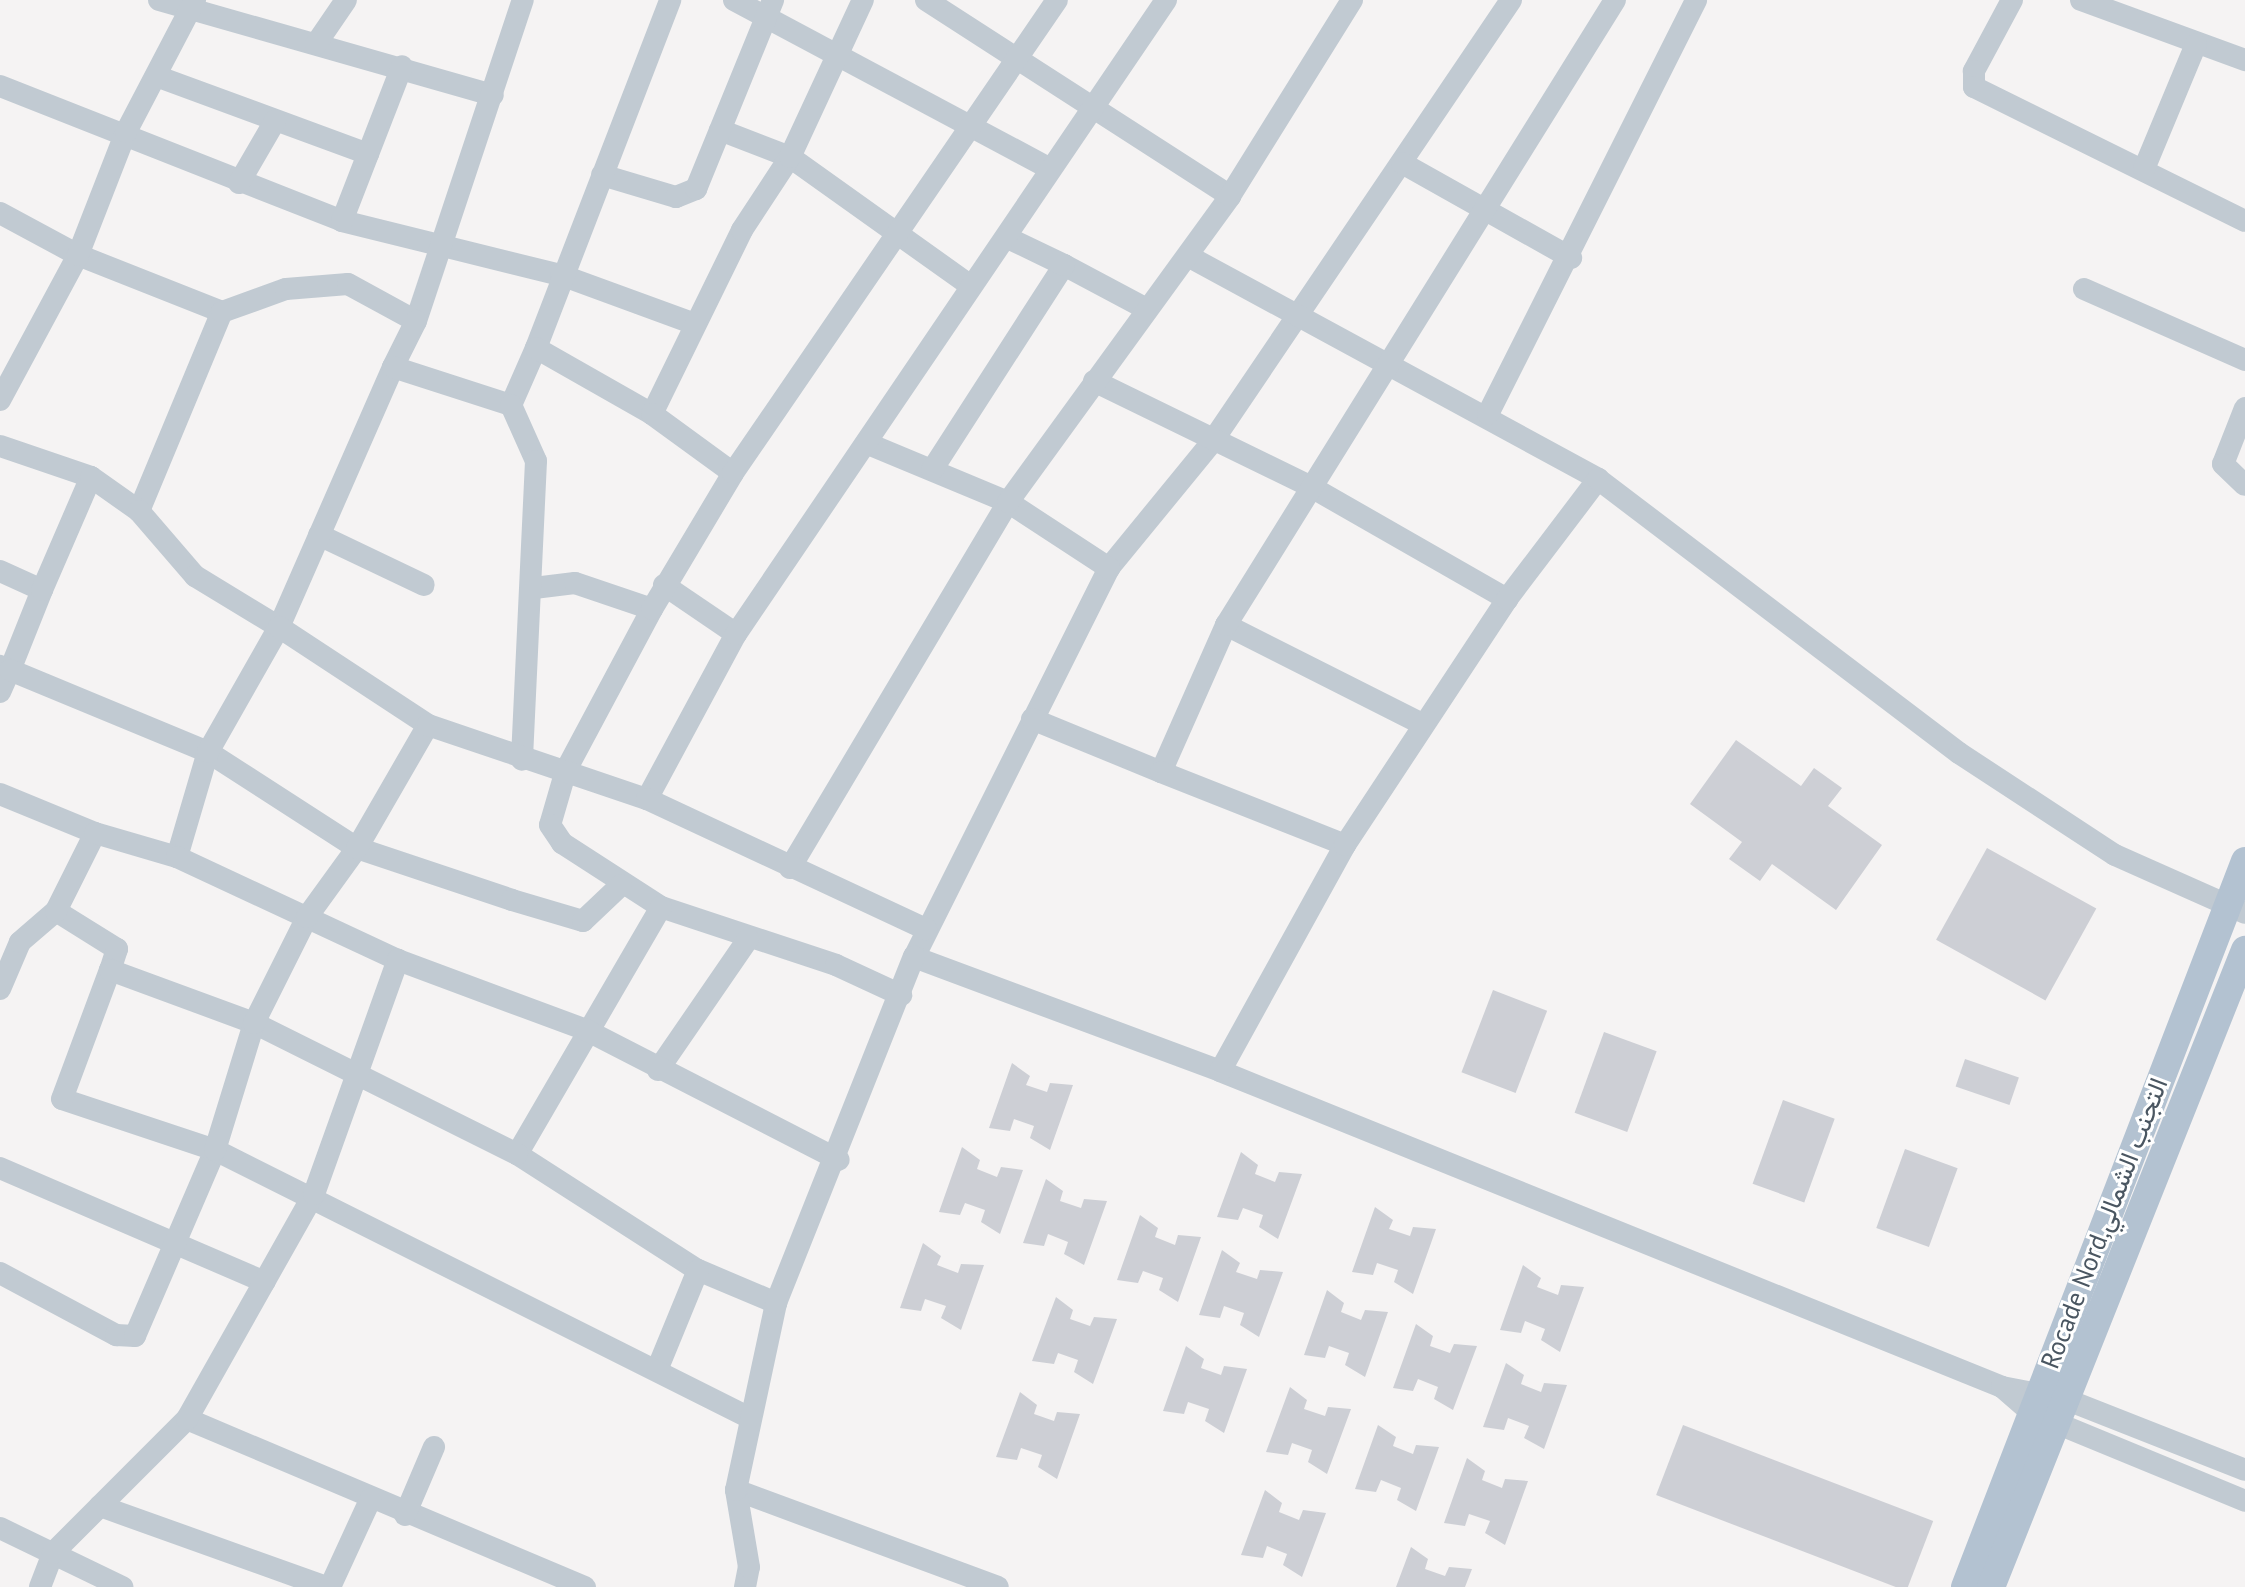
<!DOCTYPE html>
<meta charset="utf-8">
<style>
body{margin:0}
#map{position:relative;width:2245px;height:1587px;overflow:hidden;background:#f5f3f3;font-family:"PT Sans",Vazirmatn,sans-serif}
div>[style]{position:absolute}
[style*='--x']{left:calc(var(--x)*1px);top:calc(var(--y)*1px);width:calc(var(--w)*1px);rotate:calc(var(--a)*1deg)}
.building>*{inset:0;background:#cdcfd5;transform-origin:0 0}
.minor>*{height:22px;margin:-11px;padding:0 11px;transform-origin:11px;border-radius:11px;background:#c1cad2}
.major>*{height:28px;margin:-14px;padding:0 14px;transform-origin:14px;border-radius:14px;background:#b3c2d1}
span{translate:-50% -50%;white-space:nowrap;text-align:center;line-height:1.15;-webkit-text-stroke:6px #fff;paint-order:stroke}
.street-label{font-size:26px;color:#4a5661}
</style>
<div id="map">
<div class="building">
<i style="clip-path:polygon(1736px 740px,1801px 786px,1814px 768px,1842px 788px,1828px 806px,1882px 845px,1836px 910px,1772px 864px,1760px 881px,1729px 859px,1742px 842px,1690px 804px)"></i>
<i style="left:1987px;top:848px;width:125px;height:105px;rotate:29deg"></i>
<i style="left:1493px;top:990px;width:58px;height:88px;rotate:21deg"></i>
<i style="left:1604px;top:1032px;width:56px;height:86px;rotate:20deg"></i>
<i style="left:1965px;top:1059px;width:57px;height:29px;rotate:19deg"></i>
<i style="clip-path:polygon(1012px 1063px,1030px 1076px,1026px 1085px,1047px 1092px,1050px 1083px,1073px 1085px,1050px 1150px,1030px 1138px,1034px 1126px,1014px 1119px,1010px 1131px,989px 1128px)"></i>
<i style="left:1783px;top:1100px;width:55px;height:89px;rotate:20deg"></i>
<i style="clip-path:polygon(962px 1147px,980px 1160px,977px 1169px,997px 1177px,1001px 1167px,1023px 1170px,1000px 1234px,981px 1222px,985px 1210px,965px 1203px,960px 1215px,939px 1212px)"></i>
<i style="left:1905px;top:1149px;width:56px;height:84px;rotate:20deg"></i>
<i style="clip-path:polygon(1241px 1152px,1258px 1165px,1255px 1174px,1275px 1182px,1279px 1172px,1302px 1174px,1278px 1239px,1259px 1227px,1263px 1215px,1243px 1208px,1238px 1220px,1217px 1217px)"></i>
<i style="clip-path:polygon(1046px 1179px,1063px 1191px,1060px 1201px,1081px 1208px,1084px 1199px,1107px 1201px,1084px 1265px,1064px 1254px,1068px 1242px,1048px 1234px,1044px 1246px,1023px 1243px)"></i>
<i style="clip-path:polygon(1375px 1207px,1393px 1220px,1389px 1229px,1410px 1236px,1413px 1227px,1436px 1229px,1413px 1294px,1394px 1282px,1398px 1270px,1377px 1263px,1373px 1275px,1352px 1272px)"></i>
<i style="clip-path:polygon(1140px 1215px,1158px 1228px,1155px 1237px,1175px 1245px,1178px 1235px,1201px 1237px,1178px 1302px,1159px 1290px,1163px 1278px,1143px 1271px,1138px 1283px,1117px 1280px)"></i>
<i style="clip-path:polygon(923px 1243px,941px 1256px,937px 1265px,958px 1273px,961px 1264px,984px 1265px,961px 1330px,941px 1318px,946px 1306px,925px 1299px,921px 1311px,900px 1308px)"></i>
<i style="clip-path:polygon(1222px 1250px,1240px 1263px,1236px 1272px,1257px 1279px,1260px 1270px,1283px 1272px,1259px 1337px,1240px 1325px,1244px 1313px,1224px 1306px,1220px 1318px,1199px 1315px)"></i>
<i style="clip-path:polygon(1523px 1265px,1541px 1278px,1537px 1287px,1558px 1295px,1561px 1285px,1584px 1287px,1560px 1352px,1541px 1340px,1545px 1329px,1525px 1321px,1521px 1333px,1500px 1330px)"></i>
<i style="clip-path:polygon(1327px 1290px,1344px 1303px,1341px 1312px,1361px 1320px,1365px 1310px,1388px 1312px,1365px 1377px,1345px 1365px,1349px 1353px,1329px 1346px,1325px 1358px,1304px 1355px)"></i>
<i style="clip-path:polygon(1056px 1297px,1073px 1310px,1070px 1319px,1090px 1326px,1094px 1317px,1117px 1319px,1093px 1384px,1074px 1372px,1078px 1360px,1058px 1353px,1054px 1364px,1032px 1361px)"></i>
<i style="clip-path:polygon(1416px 1324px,1433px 1336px,1430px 1346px,1450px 1353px,1454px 1344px,1477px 1346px,1453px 1410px,1434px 1399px,1438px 1387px,1418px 1379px,1413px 1391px,1393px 1388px)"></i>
<i style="clip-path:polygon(1186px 1346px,1204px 1359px,1201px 1368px,1221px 1375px,1224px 1366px,1247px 1369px,1224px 1433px,1205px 1421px,1209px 1409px,1188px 1402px,1184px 1414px,1163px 1411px)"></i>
<i style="clip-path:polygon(1506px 1363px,1524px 1375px,1521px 1384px,1541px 1392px,1544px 1383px,1567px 1385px,1544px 1449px,1524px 1438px,1529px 1426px,1508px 1418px,1504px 1430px,1483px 1427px)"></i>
<i style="clip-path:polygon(1290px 1387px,1307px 1400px,1304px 1409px,1325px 1416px,1328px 1407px,1351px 1409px,1327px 1474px,1308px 1462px,1312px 1450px,1292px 1443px,1288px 1455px,1266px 1452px)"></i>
<i style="clip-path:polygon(1020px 1392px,1037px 1405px,1034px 1414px,1054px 1421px,1057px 1412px,1080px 1414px,1057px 1479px,1038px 1467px,1042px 1455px,1021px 1448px,1017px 1460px,996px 1457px)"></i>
<i style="clip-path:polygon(1378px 1425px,1396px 1437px,1393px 1446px,1413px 1454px,1416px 1445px,1439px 1447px,1416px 1511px,1397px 1500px,1401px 1488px,1381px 1480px,1376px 1492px,1355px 1489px)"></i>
<i style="left:1683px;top:1425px;width:268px;height:75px;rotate:21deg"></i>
<i style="clip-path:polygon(1467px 1458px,1485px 1471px,1482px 1480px,1502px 1488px,1505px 1479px,1528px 1481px,1505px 1545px,1485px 1533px,1490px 1521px,1469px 1514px,1465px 1526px,1444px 1523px)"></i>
<i style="clip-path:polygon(1265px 1490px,1282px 1503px,1279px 1512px,1299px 1520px,1303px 1510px,1326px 1513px,1302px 1577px,1283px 1565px,1287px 1554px,1267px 1546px,1263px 1558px,1241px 1555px)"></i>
<i style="clip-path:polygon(1411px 1547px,1428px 1559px,1425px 1569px,1445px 1576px,1449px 1567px,1472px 1569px,1465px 1587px,1396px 1587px)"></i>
</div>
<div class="minor">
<i style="--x:159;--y:0;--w:347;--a:15.9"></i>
<i style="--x:734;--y:0;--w:358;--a:28.1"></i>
<i style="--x:926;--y:0;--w:362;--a:32.8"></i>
<i style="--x:1511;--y:0;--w:534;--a:124.08"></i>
<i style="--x:1212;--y:442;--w:163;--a:129.3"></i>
<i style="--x:1109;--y:568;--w:435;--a:116.6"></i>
<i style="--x:914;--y:957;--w:327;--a:20.4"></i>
<i style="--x:1220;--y:1071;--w:843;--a:22"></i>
<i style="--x:2002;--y:1387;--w:64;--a:10.8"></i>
<i style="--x:2065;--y:1399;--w:193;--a:21.5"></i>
<i style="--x:2012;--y:0;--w:81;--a:118.2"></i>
<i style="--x:1974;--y:71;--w:16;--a:90"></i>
<i style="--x:1974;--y:87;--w:302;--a:26.3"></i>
<i style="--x:2081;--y:0;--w:175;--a:20.1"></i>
<i style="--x:316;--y:44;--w:53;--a:-55.7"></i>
<i style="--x:156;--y:76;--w:226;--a:20.2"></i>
<i style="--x:0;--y:86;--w:368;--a:21.5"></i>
<i style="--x:342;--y:221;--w:226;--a:13.9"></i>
<i style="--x:561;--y:275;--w:143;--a:20.1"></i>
<i style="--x:720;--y:130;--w:75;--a:21.1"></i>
<i style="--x:790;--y:157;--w:222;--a:35.5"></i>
<i style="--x:1402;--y:163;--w:194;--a:29.3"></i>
<i style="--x:2144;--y:169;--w:135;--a:-67.4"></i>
<i style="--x:602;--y:175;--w:77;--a:16.6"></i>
<i style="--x:676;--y:197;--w:22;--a:-22"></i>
<i style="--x:696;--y:189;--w:204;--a:-67.8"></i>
<i style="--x:239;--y:183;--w:72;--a:-59.9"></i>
<i style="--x:0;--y:213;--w:89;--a:28.3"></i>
<i style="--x:78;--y:255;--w:155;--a:21.6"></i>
<i style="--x:342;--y:221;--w:166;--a:-68.8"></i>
<i style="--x:1188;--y:256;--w:467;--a:28.5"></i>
<i style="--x:1064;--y:265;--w:92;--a:28"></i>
<i style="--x:2084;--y:289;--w:176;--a:23.8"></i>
<i style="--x:416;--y:321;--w:338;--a:-71.6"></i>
<i style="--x:536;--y:348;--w:373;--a:-68.9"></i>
<i style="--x:1094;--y:381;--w:244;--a:26"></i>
<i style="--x:1313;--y:488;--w:224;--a:29.8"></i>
<i style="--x:0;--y:400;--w:165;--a:-61.7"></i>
<i style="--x:78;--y:255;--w:132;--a:-68.7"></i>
<i style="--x:126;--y:132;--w:149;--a:-62.4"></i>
<i style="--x:511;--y:405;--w:62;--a:-66.3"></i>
<i style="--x:536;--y:348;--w:133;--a:29.6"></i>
<i style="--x:652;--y:414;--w:205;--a:-63.9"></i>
<i style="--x:742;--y:230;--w:87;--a:-56.7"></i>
<i style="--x:790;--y:157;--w:173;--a:-65.1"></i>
<i style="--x:2245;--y:408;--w:60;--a:111.4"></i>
<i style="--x:2223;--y:464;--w:30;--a:44"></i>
<i style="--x:652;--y:414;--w:100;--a:36.1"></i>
<i style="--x:1488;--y:414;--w:463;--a:-63.3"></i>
<i style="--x:866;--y:443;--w:154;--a:22.6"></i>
<i style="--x:1008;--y:502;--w:121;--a:33.2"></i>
<i style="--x:0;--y:446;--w:96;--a:18.8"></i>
<i style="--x:932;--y:470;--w:244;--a:-57.2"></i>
<i style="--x:1064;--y:265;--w:60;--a:-154.3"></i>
<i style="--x:139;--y:511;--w:216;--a:-67.4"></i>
<i style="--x:222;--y:312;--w:68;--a:-19.8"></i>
<i style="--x:286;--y:289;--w:62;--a:-4.6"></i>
<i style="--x:348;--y:284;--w:77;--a:28.6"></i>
<i style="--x:416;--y:321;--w:51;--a:116.6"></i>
<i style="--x:319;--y:535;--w:116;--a:25.5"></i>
<i style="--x:0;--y:571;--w:46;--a:24.3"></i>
<i style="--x:42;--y:590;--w:86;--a:111.8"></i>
<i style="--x:10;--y:670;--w:11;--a:-158"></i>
<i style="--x:664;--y:585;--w:87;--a:34.2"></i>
<i style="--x:534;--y:588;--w:41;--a:-7"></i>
<i style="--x:575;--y:583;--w:81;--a:18.7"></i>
<i style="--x:652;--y:609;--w:183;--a:118.1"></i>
<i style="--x:566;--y:770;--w:57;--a:106.2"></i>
<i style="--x:550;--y:825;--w:22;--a:56"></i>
<i style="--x:562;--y:843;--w:118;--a:32.9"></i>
<i style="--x:661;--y:907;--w:184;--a:18.3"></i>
<i style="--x:836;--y:965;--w:72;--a:24.8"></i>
<i style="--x:42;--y:590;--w:123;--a:-66.6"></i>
<i style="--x:91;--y:477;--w:59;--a:35.3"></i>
<i style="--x:139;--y:511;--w:86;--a:49.3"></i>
<i style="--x:195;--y:576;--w:98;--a:31.3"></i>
<i style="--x:279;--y:627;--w:284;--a:-66.3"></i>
<i style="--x:393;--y:367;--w:124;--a:17.9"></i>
<i style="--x:511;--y:405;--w:61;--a:65.9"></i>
<i style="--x:536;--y:461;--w:299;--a:92.7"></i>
<i style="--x:652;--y:609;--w:158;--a:-59.2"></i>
<i style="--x:733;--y:473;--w:573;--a:-55.59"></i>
<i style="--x:1226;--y:625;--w:220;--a:26.8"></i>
<i style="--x:0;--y:692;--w:24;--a:-66"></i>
<i style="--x:10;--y:670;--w:214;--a:22.5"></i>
<i style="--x:208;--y:752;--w:177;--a:32.8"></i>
<i style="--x:357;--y:848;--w:163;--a:18.5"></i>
<i style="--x:512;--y:900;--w:74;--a:16.5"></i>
<i style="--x:583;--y:921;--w:52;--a:-43.5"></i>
<i style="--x:1032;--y:719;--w:139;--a:22.3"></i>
<i style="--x:1161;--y:772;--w:161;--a:-66.1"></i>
<i style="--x:1226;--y:625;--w:736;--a:-58.1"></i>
<i style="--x:1161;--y:772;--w:198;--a:21.6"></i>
<i style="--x:1345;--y:845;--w:258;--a:118.9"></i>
<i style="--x:0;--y:794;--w:103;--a:22.3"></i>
<i style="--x:647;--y:799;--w:187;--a:-61.7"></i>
<i style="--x:736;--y:634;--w:766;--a:-55.85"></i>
<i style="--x:1345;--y:845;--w:295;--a:-56.6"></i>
<i style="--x:1507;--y:599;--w:151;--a:-52.8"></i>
<i style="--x:1598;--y:479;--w:453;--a:37.2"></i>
<i style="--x:1959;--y:753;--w:186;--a:33.2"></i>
<i style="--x:2115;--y:855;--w:142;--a:24"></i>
<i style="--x:177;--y:857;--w:109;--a:-73.6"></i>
<i style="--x:208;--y:752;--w:144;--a:-60.4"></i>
<i style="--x:279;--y:627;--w:178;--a:33.3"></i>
<i style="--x:790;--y:868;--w:426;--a:-59.2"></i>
<i style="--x:1008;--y:502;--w:378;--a:-54"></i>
<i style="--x:1230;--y:196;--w:231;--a:-58.1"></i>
<i style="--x:661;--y:907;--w:286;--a:120.2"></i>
<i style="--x:517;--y:1154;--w:215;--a:32.7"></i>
<i style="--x:698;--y:1270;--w:85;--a:22.9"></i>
<i style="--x:56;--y:911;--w:72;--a:31.9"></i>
<i style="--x:117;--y:949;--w:22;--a:108"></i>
<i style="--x:0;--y:989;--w:51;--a:-66.9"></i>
<i style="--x:20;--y:942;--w:48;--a:-40.7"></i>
<i style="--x:56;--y:911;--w:87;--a:-63.4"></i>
<i style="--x:95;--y:833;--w:85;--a:16.3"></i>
<i style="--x:177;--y:857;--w:244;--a:25"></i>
<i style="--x:658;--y:1070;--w:159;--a:-55.5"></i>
<i style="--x:0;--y:1168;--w:288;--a:23.3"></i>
<i style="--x:0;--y:1273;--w:132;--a:28.1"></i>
<i style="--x:116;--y:1335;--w:19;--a:3"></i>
<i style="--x:135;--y:1336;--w:202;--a:-66.7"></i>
<i style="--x:215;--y:1150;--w:161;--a:-161.6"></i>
<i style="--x:62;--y:1099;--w:138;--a:-69.6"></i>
<i style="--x:110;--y:970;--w:153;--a:20.2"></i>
<i style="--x:254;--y:1023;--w:294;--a:26.5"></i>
<i style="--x:657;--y:1370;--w:108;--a:-67.7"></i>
<i style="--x:2002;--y:1387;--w:40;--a:41"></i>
<i style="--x:2032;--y:1413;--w:230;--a:22.4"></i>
<i style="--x:746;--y:1416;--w:594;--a:-153.39"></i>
<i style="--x:215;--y:1150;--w:133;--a:-72.9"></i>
<i style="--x:254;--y:1023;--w:119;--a:-63.4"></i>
<i style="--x:307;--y:917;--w:85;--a:-54.1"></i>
<i style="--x:357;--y:848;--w:142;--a:-60"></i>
<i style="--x:428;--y:725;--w:231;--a:18.7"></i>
<i style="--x:647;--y:799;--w:308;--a:25"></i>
<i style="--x:187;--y:1419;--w:432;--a:22.9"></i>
<i style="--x:736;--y:1490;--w:279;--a:20.3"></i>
<i style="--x:100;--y:1506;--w:240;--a:19.7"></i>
<i style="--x:405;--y:1515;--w:74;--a:-66.9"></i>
<i style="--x:0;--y:1528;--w:136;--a:25.8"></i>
<i style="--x:40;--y:1587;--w:36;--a:-69"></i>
<i style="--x:53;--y:1553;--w:190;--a:-45"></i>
<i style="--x:187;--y:1419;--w:258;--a:-60.6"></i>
<i style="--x:314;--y:1194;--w:249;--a:-70.3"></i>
<i style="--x:398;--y:960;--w:201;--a:20.4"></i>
<i style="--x:586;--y:1030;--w:284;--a:27.2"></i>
<i style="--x:330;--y:1587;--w:96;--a:-65.3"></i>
<i style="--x:745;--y:1587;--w:20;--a:-79"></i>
<i style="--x:749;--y:1567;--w:78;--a:-99.6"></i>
<i style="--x:736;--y:1490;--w:191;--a:-77.9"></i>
<i style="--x:776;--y:1303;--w:373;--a:-68.3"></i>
</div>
<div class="major">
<i style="--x:1965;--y:1587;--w:778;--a:-68.91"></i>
<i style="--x:1991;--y:1587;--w:686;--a:-68.26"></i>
</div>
<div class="street-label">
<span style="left:2104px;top:1223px;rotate:-69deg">Rocade Nord,التجنب الشمالي</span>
</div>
</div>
